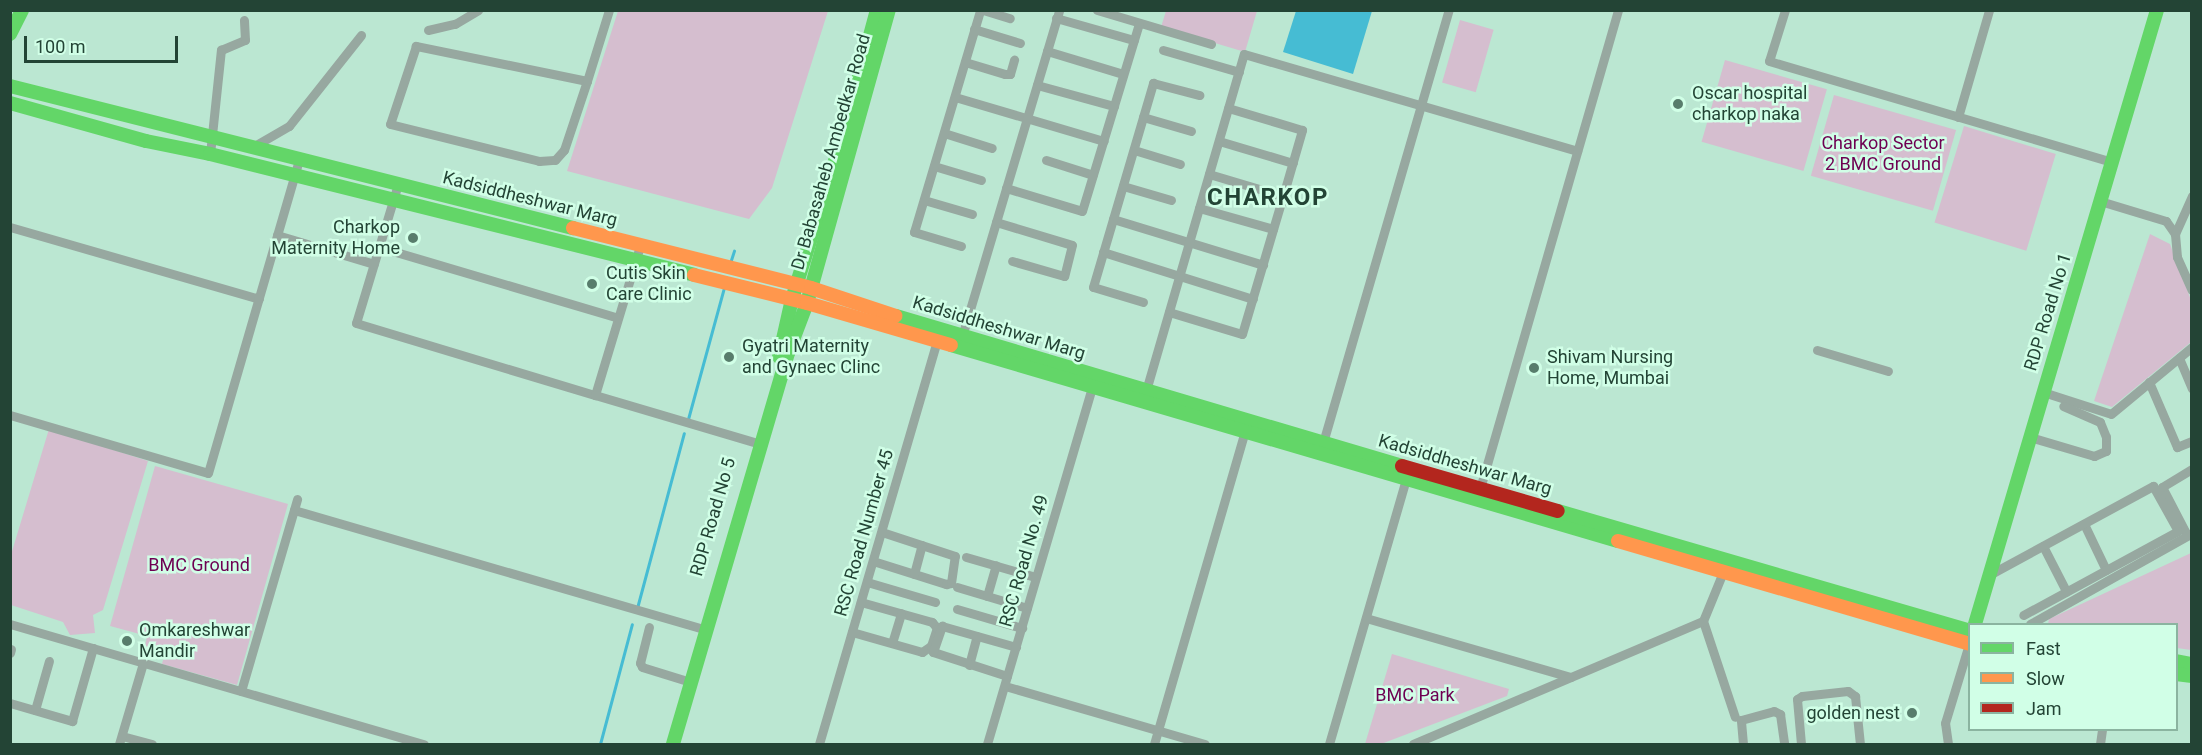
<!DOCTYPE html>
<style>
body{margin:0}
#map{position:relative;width:2202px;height:755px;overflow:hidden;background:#bbe7d2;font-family:Roboto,sans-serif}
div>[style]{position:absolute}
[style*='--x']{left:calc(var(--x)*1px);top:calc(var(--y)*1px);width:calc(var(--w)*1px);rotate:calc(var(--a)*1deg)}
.green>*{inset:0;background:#d5becf;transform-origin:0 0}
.water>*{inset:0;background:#46bcd3}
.stream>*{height:3px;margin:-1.5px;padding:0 1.5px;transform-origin:1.5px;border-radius:1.5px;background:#46bcd3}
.street>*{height:9px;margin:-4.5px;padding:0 4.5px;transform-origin:4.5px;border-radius:4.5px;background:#97a8a0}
.fast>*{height:14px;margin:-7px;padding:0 7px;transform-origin:7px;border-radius:7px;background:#63d668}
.slow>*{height:14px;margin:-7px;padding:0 7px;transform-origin:7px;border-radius:7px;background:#ff974d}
.jam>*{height:14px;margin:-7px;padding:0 7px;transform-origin:7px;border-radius:7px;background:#b3261e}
.dots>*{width:16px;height:16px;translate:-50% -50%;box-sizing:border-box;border:3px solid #d1ffe7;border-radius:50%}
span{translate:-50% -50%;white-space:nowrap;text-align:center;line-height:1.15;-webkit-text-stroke:5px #d1ffe7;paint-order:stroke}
.poi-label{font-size:18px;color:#234435}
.left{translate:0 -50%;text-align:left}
.right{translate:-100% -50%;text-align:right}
.park-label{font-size:18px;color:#6e0052}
.street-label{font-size:18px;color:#234435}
.district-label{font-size:24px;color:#234435;font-weight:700;letter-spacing:1.5px}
.frame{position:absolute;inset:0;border:12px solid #234435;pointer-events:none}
.legend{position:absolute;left:1968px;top:623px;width:210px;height:108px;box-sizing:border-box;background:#d1ffe7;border:2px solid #8bb4a0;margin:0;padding:8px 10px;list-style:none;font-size:18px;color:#234435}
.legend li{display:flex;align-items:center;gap:12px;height:30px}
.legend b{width:30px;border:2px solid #8bb4a0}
.scale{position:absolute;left:24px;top:36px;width:154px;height:27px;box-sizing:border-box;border:3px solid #234435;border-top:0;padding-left:8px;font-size:18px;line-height:21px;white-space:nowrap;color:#234435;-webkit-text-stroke:4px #d1ffe7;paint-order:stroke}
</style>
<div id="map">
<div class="green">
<i style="clip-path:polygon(618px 11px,828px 11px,772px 188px,749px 219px,567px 171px)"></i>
<i style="clip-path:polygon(1166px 11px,1257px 11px,1245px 52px,1161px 27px)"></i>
<i style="left:1460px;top:20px;width:35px;height:65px;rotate:16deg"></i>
<i style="left:1725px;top:60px;width:106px;height:85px;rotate:16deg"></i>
<i style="left:1834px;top:95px;width:127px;height:84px;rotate:16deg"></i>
<i style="left:1964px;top:126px;width:96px;height:101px;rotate:17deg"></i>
<i style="clip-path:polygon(2150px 234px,2170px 244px,2191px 300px,2191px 342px,2112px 407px,2094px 401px)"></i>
<i style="clip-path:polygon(49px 429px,148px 461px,103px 610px,93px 615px,95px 633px,70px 635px,63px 622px,11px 605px,10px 558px)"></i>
<i style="clip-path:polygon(155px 466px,288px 504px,237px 685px,162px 664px,165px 652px,145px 646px,147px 636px,110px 626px)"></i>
<i style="clip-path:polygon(2191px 553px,2191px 650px,2177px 648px,2176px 624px,2048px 624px,2049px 619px)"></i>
<i style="clip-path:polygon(1392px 654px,1509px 689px,1507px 696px,1381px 744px,1365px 744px)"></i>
</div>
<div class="water">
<i style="clip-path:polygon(1296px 11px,1372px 11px,1353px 74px,1283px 52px)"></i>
</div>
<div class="stream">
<i style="--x:730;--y:263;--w:13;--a:-72"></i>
<i style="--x:688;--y:419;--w:137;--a:-74.7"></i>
<i style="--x:637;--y:608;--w:181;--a:-75"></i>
<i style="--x:600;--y:744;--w:124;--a:-75.1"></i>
</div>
<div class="street">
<i style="--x:983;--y:10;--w:28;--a:17"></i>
<i style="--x:1097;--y:10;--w:119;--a:16.6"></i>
<i style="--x:1785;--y:10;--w:53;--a:107.4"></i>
<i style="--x:1769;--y:61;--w:358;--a:16.4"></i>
<i style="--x:1056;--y:18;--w:81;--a:15.8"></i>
<i style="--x:974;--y:29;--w:48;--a:16.9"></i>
<i style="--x:428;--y:30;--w:28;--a:-13"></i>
<i style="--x:455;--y:24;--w:27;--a:-31"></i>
<i style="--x:1163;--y:50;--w:79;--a:16.1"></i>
<i style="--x:1047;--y:51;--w:79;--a:16.8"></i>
<i style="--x:965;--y:62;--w:42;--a:16.7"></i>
<i style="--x:1005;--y:74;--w:5;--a:0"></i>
<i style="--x:1010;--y:74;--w:15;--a:-74"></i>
<i style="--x:587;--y:81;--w:175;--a:-168.4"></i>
<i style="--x:416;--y:46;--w:82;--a:108.4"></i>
<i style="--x:390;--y:124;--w:154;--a:13.9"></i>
<i style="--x:539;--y:161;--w:16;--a:-4"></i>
<i style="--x:555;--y:160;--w:13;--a:-48"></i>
<i style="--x:564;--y:150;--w:73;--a:-71.6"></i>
<i style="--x:587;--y:81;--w:74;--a:-72.8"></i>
<i style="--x:1037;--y:85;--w:80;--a:15.3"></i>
<i style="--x:955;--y:97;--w:155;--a:16.5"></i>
<i style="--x:1143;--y:117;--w:50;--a:16.3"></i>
<i style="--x:1958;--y:117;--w:111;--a:-73.8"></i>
<i style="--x:944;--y:133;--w:50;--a:17.4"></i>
<i style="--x:1219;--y:141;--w:77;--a:16.6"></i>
<i style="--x:251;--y:148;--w:44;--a:-30.1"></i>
<i style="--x:289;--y:126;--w:116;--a:-51.6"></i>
<i style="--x:1134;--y:150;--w:48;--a:16.9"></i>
<i style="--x:210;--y:154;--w:105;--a:-84"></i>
<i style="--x:221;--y:50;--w:26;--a:-23"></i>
<i style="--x:245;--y:40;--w:20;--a:-93"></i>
<i style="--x:1046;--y:160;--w:49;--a:17.7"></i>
<i style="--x:934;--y:166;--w:49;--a:16.6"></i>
<i style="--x:1209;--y:174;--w:77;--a:16.6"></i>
<i style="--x:398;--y:184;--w:145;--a:106.8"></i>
<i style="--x:356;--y:323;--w:250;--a:16.8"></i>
<i style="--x:595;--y:395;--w:156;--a:-73.2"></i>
<i style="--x:1123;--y:186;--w:50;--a:16.3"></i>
<i style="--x:1006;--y:188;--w:79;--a:16.8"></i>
<i style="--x:1082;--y:211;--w:196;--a:-73.1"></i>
<i style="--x:924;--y:200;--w:50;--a:16.3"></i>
<i style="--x:2100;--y:201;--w:69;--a:16.9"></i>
<i style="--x:2166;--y:221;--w:16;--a:55"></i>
<i style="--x:2175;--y:234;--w:23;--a:85"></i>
<i style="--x:2177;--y:257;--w:36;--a:66"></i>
<i style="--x:1199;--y:208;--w:77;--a:15.8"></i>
<i style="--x:1113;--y:219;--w:157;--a:17"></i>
<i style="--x:996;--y:222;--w:79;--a:16.8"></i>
<i style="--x:1072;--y:245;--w:32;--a:104"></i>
<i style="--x:1064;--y:276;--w:54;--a:-163.9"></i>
<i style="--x:10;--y:227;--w:259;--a:16.1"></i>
<i style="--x:2175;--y:234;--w:42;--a:-65.9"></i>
<i style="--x:277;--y:235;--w:101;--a:16.6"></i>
<i style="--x:961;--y:246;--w:49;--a:-163.4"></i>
<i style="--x:914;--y:232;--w:232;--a:-73.4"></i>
<i style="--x:379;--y:247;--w:249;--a:16.5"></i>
<i style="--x:1103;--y:252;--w:157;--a:17.4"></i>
<i style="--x:1143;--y:302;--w:52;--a:-163.3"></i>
<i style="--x:1093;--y:287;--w:213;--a:-73.6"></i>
<i style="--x:1153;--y:83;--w:48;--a:14.6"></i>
<i style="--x:1169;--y:312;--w:76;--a:16.8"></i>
<i style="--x:1242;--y:334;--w:144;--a:-73.5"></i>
<i style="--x:1283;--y:196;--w:69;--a:-73.9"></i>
<i style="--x:1302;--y:130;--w:77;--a:-163.4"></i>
<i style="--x:960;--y:343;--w:347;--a:-73.4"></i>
<i style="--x:1817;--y:350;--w:74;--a:16.5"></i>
<i style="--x:2179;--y:358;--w:33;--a:67"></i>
<i style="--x:2149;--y:382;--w:71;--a:66.7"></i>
<i style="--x:2177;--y:447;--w:16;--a:-22"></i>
<i style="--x:2043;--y:392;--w:71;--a:17.9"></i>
<i style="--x:2111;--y:414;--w:105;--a:-39.6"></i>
<i style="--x:1145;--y:394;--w:354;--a:-73.8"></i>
<i style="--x:1244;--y:54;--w:347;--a:16.2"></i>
<i style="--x:595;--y:395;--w:166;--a:16.5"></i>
<i style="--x:10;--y:415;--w:206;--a:16.3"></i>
<i style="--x:208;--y:473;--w:326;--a:-73.8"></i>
<i style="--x:2030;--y:437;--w:67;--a:16.5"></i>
<i style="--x:2094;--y:456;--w:13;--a:-23"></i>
<i style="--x:2106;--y:451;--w:14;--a:-90"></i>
<i style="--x:2106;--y:437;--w:16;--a:-112"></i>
<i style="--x:2100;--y:422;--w:40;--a:-156.6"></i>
<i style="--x:1322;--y:446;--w:454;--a:-73.8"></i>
<i style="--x:1479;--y:492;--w:502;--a:-73.91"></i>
<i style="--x:294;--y:510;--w:430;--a:16.2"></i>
<i style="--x:2084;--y:524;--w:51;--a:64.4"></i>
<i style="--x:2187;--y:535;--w:54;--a:-117.5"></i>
<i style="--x:2162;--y:487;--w:35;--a:-31"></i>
<i style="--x:2043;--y:546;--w:51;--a:62.9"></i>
<i style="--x:966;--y:557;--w:69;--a:16.1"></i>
<i style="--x:873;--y:561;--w:77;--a:17.5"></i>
<i style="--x:946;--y:584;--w:5;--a:-11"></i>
<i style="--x:951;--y:583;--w:27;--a:-82"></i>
<i style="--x:955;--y:556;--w:77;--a:-161.8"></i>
<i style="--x:1723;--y:572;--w:53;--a:112.2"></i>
<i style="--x:1703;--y:621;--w:101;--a:71.6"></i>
<i style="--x:914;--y:574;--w:30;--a:-75"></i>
<i style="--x:1989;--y:575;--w:187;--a:-28.5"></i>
<i style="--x:2153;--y:486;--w:51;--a:60.9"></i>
<i style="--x:2178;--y:531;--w:176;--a:151.5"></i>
<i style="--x:867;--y:582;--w:71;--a:16.4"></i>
<i style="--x:957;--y:587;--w:73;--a:16.7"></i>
<i style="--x:987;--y:596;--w:32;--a:-74"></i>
<i style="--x:957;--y:609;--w:68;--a:16.3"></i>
<i style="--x:1366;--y:618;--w:213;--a:16.1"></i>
<i style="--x:10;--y:624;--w:431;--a:16.2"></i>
<i style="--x:2030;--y:624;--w:186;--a:-29.3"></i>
<i style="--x:649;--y:627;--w:37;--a:104"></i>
<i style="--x:640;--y:663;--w:4;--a:63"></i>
<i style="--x:642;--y:667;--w:44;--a:17.2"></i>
<i style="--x:852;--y:632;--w:73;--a:15.9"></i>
<i style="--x:922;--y:652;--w:11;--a:-34"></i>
<i style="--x:931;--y:646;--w:19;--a:-72"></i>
<i style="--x:937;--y:628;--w:8;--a:-130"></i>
<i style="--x:932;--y:622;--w:74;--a:-164.3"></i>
<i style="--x:892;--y:643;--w:31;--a:-73"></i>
<i style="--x:10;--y:653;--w:4;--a:-76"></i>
<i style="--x:969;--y:665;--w:30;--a:-75"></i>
<i style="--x:1007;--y:676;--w:78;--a:-162"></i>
<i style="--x:933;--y:652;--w:28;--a:-71"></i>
<i style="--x:942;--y:626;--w:77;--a:15.8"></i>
<i style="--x:1005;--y:686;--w:208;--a:16.2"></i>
<i style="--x:241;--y:691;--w:200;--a:-73.7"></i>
<i style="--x:10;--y:703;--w:65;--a:16.2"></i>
<i style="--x:72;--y:721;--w:76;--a:-74"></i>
<i style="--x:35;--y:710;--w:51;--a:-74.1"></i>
<i style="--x:122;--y:736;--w:31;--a:15"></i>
<i style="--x:119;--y:744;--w:84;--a:-73.5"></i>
<i style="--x:819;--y:744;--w:423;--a:-73.7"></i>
<i style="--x:987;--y:744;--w:372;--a:-73.6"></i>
<i style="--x:1154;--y:744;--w:330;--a:-73.8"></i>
<i style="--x:1329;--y:744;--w:279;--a:-73.8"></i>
<i style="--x:1413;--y:744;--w:315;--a:-23"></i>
<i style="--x:1743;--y:744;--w:24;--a:-95"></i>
<i style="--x:1741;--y:720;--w:34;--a:-15"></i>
<i style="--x:1774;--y:711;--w:7;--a:27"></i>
<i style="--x:1780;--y:714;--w:30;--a:82"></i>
<i style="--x:1801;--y:744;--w:45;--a:-95.1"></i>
<i style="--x:1797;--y:699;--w:6;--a:-31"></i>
<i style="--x:1802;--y:696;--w:46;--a:-6.2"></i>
<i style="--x:1848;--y:691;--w:9;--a:36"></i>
<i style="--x:1855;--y:696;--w:48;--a:84.1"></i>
<i style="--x:1948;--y:744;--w:21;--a:-98"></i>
<i style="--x:1945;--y:723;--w:83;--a:-73.1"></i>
<i style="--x:2100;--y:744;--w:14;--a:-82"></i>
</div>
<div class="fast">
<i style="--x:10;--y:34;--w:27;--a:-63"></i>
<i style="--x:10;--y:86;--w:581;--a:14.16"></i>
<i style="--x:10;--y:103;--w:141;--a:15.6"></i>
<i style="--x:146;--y:141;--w:65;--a:11.5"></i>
<i style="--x:210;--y:154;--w:499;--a:14"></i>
<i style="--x:896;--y:316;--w:528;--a:16.51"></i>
<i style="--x:951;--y:345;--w:695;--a:16.38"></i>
<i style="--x:779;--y:357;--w:59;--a:-77.4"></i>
<i style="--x:792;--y:299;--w:175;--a:-72.7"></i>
<i style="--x:844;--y:132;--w:126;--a:-74.9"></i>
<i style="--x:1558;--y:511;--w:429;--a:16.2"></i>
<i style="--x:1975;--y:624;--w:640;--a:-73.49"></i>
<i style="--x:2176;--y:661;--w:16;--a:11"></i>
<i style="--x:2176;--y:674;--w:16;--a:7"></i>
<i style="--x:673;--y:744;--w:408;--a:-73.6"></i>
<i style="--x:788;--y:353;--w:53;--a:-69.2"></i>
<i style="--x:807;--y:303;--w:304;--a:-74.4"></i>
</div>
<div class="slow">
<i style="--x:573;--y:228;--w:245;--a:14.1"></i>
<i style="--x:811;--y:288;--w:89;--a:18.2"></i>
<i style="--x:694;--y:275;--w:116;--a:13.9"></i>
<i style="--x:807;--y:303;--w:150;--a:16.3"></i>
<i style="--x:1618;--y:541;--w:367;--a:16.3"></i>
</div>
<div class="jam">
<i style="--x:1402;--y:466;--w:162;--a:16.1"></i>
</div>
<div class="dots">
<i style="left:1678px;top:104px;background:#587d6c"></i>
<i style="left:413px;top:238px;background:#587d6c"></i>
<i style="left:592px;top:284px;background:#587d6c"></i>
<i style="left:729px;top:357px;background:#587d6c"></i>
<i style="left:1534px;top:368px;background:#587d6c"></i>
<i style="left:127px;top:641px;background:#587d6c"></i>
<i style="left:1912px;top:713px;background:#587d6c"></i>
</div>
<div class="poi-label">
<span class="left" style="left:1692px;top:104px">Oscar hospital<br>charkop naka</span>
<span class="right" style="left:400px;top:238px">Charkop<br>Maternity Home</span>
<span class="left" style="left:606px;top:284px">Cutis Skin<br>Care Clinic</span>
<span class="left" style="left:742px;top:357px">Gyatri Maternity<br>and Gynaec Clinc</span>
<span class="left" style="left:1547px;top:368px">Shivam Nursing<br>Home, Mumbai</span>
<span class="left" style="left:139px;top:641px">Omkareshwar<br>Mandir</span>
<span class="right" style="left:1900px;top:713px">golden nest</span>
</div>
<div class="park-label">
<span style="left:1883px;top:154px">Charkop Sector<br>2 BMC Ground</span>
<span style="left:199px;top:565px">BMC Ground</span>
<span style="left:1415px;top:695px">BMC Park</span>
</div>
<div class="street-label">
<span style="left:831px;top:152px;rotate:-74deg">Dr Babasaheb Ambedkar Road</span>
<span style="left:530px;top:199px;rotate:14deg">Kadsiddheshwar Marg</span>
<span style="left:2048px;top:312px;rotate:-73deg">RDP Road No 1</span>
<span style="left:999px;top:328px;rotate:17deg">Kadsiddheshwar Marg</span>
<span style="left:1465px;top:465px;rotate:16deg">Kadsiddheshwar Marg</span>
<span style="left:713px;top:517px;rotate:-74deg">RDP Road No 5</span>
<span style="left:864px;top:533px;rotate:-74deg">RSC Road Number 45</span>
<span style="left:1024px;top:561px;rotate:-74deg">RSC Road No. 49</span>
</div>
<div class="district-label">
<span style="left:1268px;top:198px">CHARKOP</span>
</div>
<div class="frame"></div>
<ul class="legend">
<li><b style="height:8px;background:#63d668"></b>Fast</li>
<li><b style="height:8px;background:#ff974d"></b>Slow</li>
<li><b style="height:8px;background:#b3261e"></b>Jam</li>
</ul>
<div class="scale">100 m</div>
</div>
